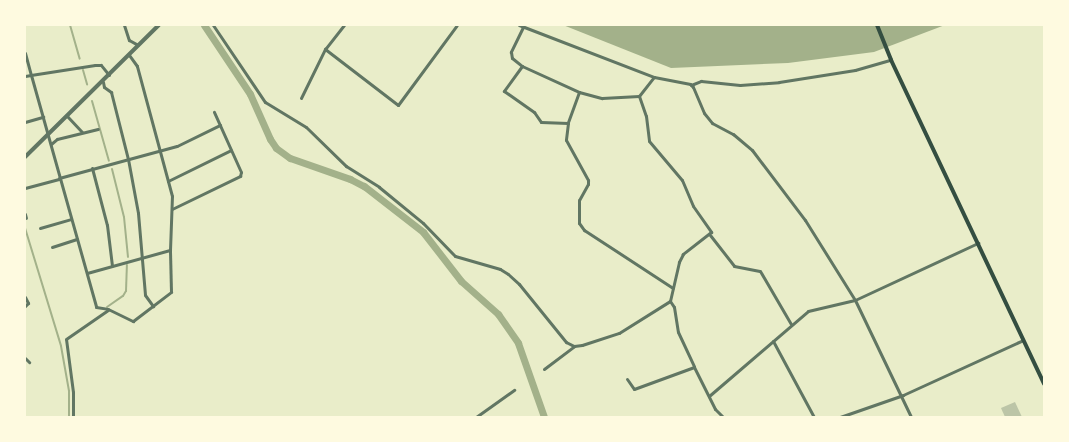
<!DOCTYPE html>
<style>
body{margin:0}
#map{position:relative;width:1069px;height:442px;overflow:hidden;background:#e9edc9;font-family:Georgia,serif}
div>[style]{position:absolute}
[style*='--x']{left:calc(var(--x)*1px);top:calc(var(--y)*1px);width:calc(var(--w)*1px);rotate:calc(var(--a)*1deg)}
.water>*{inset:0;background:#a3b18a}
.stream>*{height:2px;margin:-1px;padding:0 1px;transform-origin:1px;border-radius:1px;background:#a3b18a}
.canal>*{height:7px;margin:-3.5px;padding:0 3.5px;transform-origin:3.5px;border-radius:3.5px;background:#a3b18a}
.building>*{inset:0;background:#bcc5a7}
.minor>*{height:3px;margin:-1.5px;padding:0 1.5px;transform-origin:1.5px;border-radius:1.5px;background:#617663}
.tertiary>*{height:4px;margin:-2px;padding:0 2px;transform-origin:2px;border-radius:2px;background:#617663}
.secondary>*{height:4px;margin:-2px;padding:0 2px;transform-origin:2px;border-radius:2px;background:#344e41}
span{translate:-50% -50%;white-space:nowrap;text-align:center;line-height:1.15;-webkit-text-stroke:4px #fefae0;paint-order:stroke}
.frame{position:absolute;inset:0;border:26px solid #fefae0;pointer-events:none}
</style>
<div id="map">
<div class="water">
<i style="clip-path:polygon(563px 25px,945px 25px,874px 52px,788px 63px,671px 68px)"></i>
</div>
<div class="stream">
<i style="--x:70;--y:25;--w:35;--a:74"></i>
<i style="--x:83;--y:70;--w:15;--a:74"></i>
<i style="--x:92;--y:101;--w:62;--a:74.2"></i>
<i style="--x:112;--y:169;--w:49;--a:76"></i>
<i style="--x:124;--y:217;--w:40;--a:84.3"></i>
<i style="--x:25;--y:228;--w:123;--a:73"></i>
<i style="--x:61;--y:346;--w:46;--a:79.9"></i>
<i style="--x:69;--y:391;--w:26;--a:90"></i>
<i style="--x:107;--y:307;--w:19;--a:-35"></i>
<i style="--x:123;--y:296;--w:6;--a:-59"></i>
<i style="--x:126;--y:291;--w:26;--a:-88"></i>
</div>
<div class="canal">
<i style="--x:204;--y:25;--w:83;--a:56.3"></i>
<i style="--x:250;--y:94;--w:49;--a:66"></i>
<i style="--x:270;--y:139;--w:11;--a:56"></i>
<i style="--x:276;--y:148;--w:17;--a:36"></i>
<i style="--x:290;--y:158;--w:64;--a:19.3"></i>
<i style="--x:350;--y:179;--w:16;--a:27"></i>
<i style="--x:364;--y:186;--w:75;--a:37.9"></i>
<i style="--x:423;--y:232;--w:62;--a:52.2"></i>
<i style="--x:461;--y:281;--w:50;--a:41.7"></i>
<i style="--x:498;--y:314;--w:35;--a:55"></i>
<i style="--x:518;--y:343;--w:78;--a:70.6"></i>
</div>
<div class="building">
<i style="clip-path:polygon(1015px 402px,1022px 417px,1005px 417px,1001px 408px)"></i>
</div>
<div class="minor">
<i style="--x:124;--y:25;--w:16;--a:72"></i>
<i style="--x:129;--y:40;--w:10;--a:29"></i>
<i style="--x:213;--y:25;--w:93;--a:56"></i>
<i style="--x:265;--y:102;--w:48;--a:31.4"></i>
<i style="--x:306;--y:127;--w:56;--a:44.3"></i>
<i style="--x:346;--y:166;--w:39;--a:32"></i>
<i style="--x:379;--y:187;--w:57;--a:39.3"></i>
<i style="--x:423;--y:223;--w:46;--a:45.9"></i>
<i style="--x:455;--y:256;--w:47;--a:16.1"></i>
<i style="--x:500;--y:269;--w:9;--a:32"></i>
<i style="--x:508;--y:274;--w:15;--a:42"></i>
<i style="--x:519;--y:284;--w:75;--a:51"></i>
<i style="--x:566;--y:342;--w:9;--a:27"></i>
<i style="--x:574;--y:346;--w:8;--a:-7"></i>
<i style="--x:582;--y:345;--w:39;--a:-18"></i>
<i style="--x:619;--y:333;--w:60;--a:-32.1"></i>
<i style="--x:670;--y:301;--w:7;--a:56"></i>
<i style="--x:674;--y:307;--w:25;--a:81"></i>
<i style="--x:678;--y:332;--w:38;--a:65"></i>
<i style="--x:694;--y:367;--w:47;--a:63.4"></i>
<i style="--x:715;--y:409;--w:11;--a:45"></i>
<i style="--x:344;--y:25;--w:31;--a:128"></i>
<i style="--x:325;--y:49;--w:92;--a:37.5"></i>
<i style="--x:398;--y:105;--w:99;--a:-53.6"></i>
<i style="--x:519;--y:25;--w:145;--a:21.1"></i>
<i style="--x:654;--y:77;--w:37;--a:11"></i>
<i style="--x:690;--y:84;--w:4;--a:45"></i>
<i style="--x:693;--y:87;--w:28;--a:67"></i>
<i style="--x:704;--y:113;--w:13;--a:51"></i>
<i style="--x:712;--y:123;--w:24;--a:28"></i>
<i style="--x:733;--y:134;--w:25;--a:40"></i>
<i style="--x:752;--y:150;--w:88;--a:52.9"></i>
<i style="--x:805;--y:220;--w:94;--a:58"></i>
<i style="--x:855;--y:300;--w:136;--a:-24.9"></i>
<i style="--x:523;--y:27;--w:28;--a:116"></i>
<i style="--x:511;--y:52;--w:6;--a:81"></i>
<i style="--x:512;--y:58;--w:13;--a:39"></i>
<i style="--x:522;--y:66;--w:63;--a:24.5"></i>
<i style="--x:579;--y:92;--w:24;--a:15"></i>
<i style="--x:602;--y:98;--w:37;--a:-3"></i>
<i style="--x:639;--y:96;--w:24;--a:-52"></i>
<i style="--x:25;--y:53;--w:23;--a:75"></i>
<i style="--x:31;--y:75;--w:6;--a:171"></i>
<i style="--x:522;--y:66;--w:31;--a:126"></i>
<i style="--x:504;--y:91;--w:37;--a:35"></i>
<i style="--x:534;--y:112;--w:12;--a:55"></i>
<i style="--x:541;--y:122;--w:27;--a:2"></i>
<i style="--x:109;--y:75;--w:13;--a:-129"></i>
<i style="--x:101;--y:65;--w:6;--a:180"></i>
<i style="--x:95;--y:65;--w:65;--a:171.1"></i>
<i style="--x:31;--y:75;--w:241;--a:74.3"></i>
<i style="--x:96;--y:307;--w:12;--a:9"></i>
<i style="--x:108;--y:309;--w:28;--a:26"></i>
<i style="--x:133;--y:321;--w:48;--a:-37.3"></i>
<i style="--x:171;--y:292;--w:42;--a:-91.4"></i>
<i style="--x:170;--y:250;--w:54;--a:-87.9"></i>
<i style="--x:172;--y:196;--w:135;--a:-105.1"></i>
<i style="--x:137;--y:66;--w:14;--a:-126"></i>
<i style="--x:103;--y:82;--w:5;--a:79"></i>
<i style="--x:104;--y:87;--w:9;--a:36"></i>
<i style="--x:111;--y:92;--w:69;--a:75.8"></i>
<i style="--x:128;--y:159;--w:55;--a:79.5"></i>
<i style="--x:138;--y:213;--w:82;--a:85.1"></i>
<i style="--x:145;--y:295;--w:14;--a:54"></i>
<i style="--x:691;--y:85;--w:11;--a:-22"></i>
<i style="--x:701;--y:81;--w:39;--a:6"></i>
<i style="--x:740;--y:85;--w:39;--a:-4"></i>
<i style="--x:779;--y:82;--w:77;--a:-9"></i>
<i style="--x:855;--y:70;--w:37;--a:-16"></i>
<i style="--x:579;--y:92;--w:33;--a:110"></i>
<i style="--x:568;--y:123;--w:17;--a:97"></i>
<i style="--x:566;--y:140;--w:46;--a:61.2"></i>
<i style="--x:588;--y:180;--w:4;--a:90"></i>
<i style="--x:588;--y:184;--w:18;--a:119"></i>
<i style="--x:579;--y:200;--w:23;--a:90"></i>
<i style="--x:579;--y:223;--w:9;--a:54"></i>
<i style="--x:584;--y:230;--w:106;--a:33.1"></i>
<i style="--x:639;--y:96;--w:21;--a:71"></i>
<i style="--x:646;--y:116;--w:25;--a:83"></i>
<i style="--x:649;--y:141;--w:51;--a:49.8"></i>
<i style="--x:682;--y:180;--w:28;--a:67"></i>
<i style="--x:693;--y:206;--w:32;--a:55"></i>
<i style="--x:711;--y:232;--w:36;--a:142"></i>
<i style="--x:683;--y:254;--w:9;--a:117"></i>
<i style="--x:679;--y:262;--w:40;--a:103"></i>
<i style="--x:301;--y:98;--w:55;--a:-63.9"></i>
<i style="--x:67;--y:116;--w:22;--a:47"></i>
<i style="--x:25;--y:122;--w:19;--a:-16"></i>
<i style="--x:51;--y:144;--w:8;--a:-40"></i>
<i style="--x:57;--y:139;--w:42;--a:-13.7"></i>
<i style="--x:92;--y:168;--w:59;--a:75.3"></i>
<i style="--x:107;--y:225;--w:41;--a:83"></i>
<i style="--x:59;--y:178;--w:122;--a:-15.2"></i>
<i style="--x:177;--y:146;--w:48;--a:-26"></i>
<i style="--x:168;--y:181;--w:70;--a:-26.2"></i>
<i style="--x:25;--y:188;--w:35;--a:-15"></i>
<i style="--x:172;--y:209;--w:76;--a:-25.9"></i>
<i style="--x:240;--y:176;--w:4;--a:-76"></i>
<i style="--x:241;--y:172;--w:66;--a:-114.2"></i>
<i style="--x:25;--y:214;--w:4;--a:76"></i>
<i style="--x:40;--y:228;--w:32;--a:-16"></i>
<i style="--x:710;--y:235;--w:39;--a:52"></i>
<i style="--x:734;--y:266;--w:26;--a:11"></i>
<i style="--x:760;--y:271;--w:61;--a:59.7"></i>
<i style="--x:52;--y:247;--w:26;--a:-18"></i>
<i style="--x:87;--y:273;--w:86;--a:-15.5"></i>
<i style="--x:25;--y:297;--w:7;--a:63"></i>
<i style="--x:28;--y:303;--w:4;--a:135"></i>
<i style="--x:773;--y:341;--w:86;--a:61.7"></i>
<i style="--x:25;--y:358;--w:6;--a:45"></i>
<i style="--x:544;--y:369;--w:38;--a:-37"></i>
<i style="--x:627;--y:379;--w:12;--a:55"></i>
<i style="--x:634;--y:389;--w:64;--a:-20.1"></i>
<i style="--x:709;--y:396;--w:130;--a:-40.6"></i>
<i style="--x:808;--y:311;--w:48;--a:-13.2"></i>
<i style="--x:855;--y:300;--w:130;--a:64.4"></i>
<i style="--x:73;--y:417;--w:25;--a:-90"></i>
<i style="--x:73;--y:392;--w:53;--a:-97.5"></i>
<i style="--x:66;--y:339;--w:51;--a:-34.6"></i>
<i style="--x:476;--y:417;--w:47;--a:-35.4"></i>
<i style="--x:840;--y:417;--w:67;--a:-19.2"></i>
<i style="--x:903;--y:395;--w:132;--a:-24.6"></i>
</div>
<div class="tertiary">
<i style="--x:25;--y:157;--w:188;--a:-44.6"></i>
</div>
<div class="secondary">
<i style="--x:877;--y:25;--w:38;--a:68"></i>
<i style="--x:891;--y:60;--w:358;--a:64.7"></i>
</div>
<div class="frame"></div>
</div>
